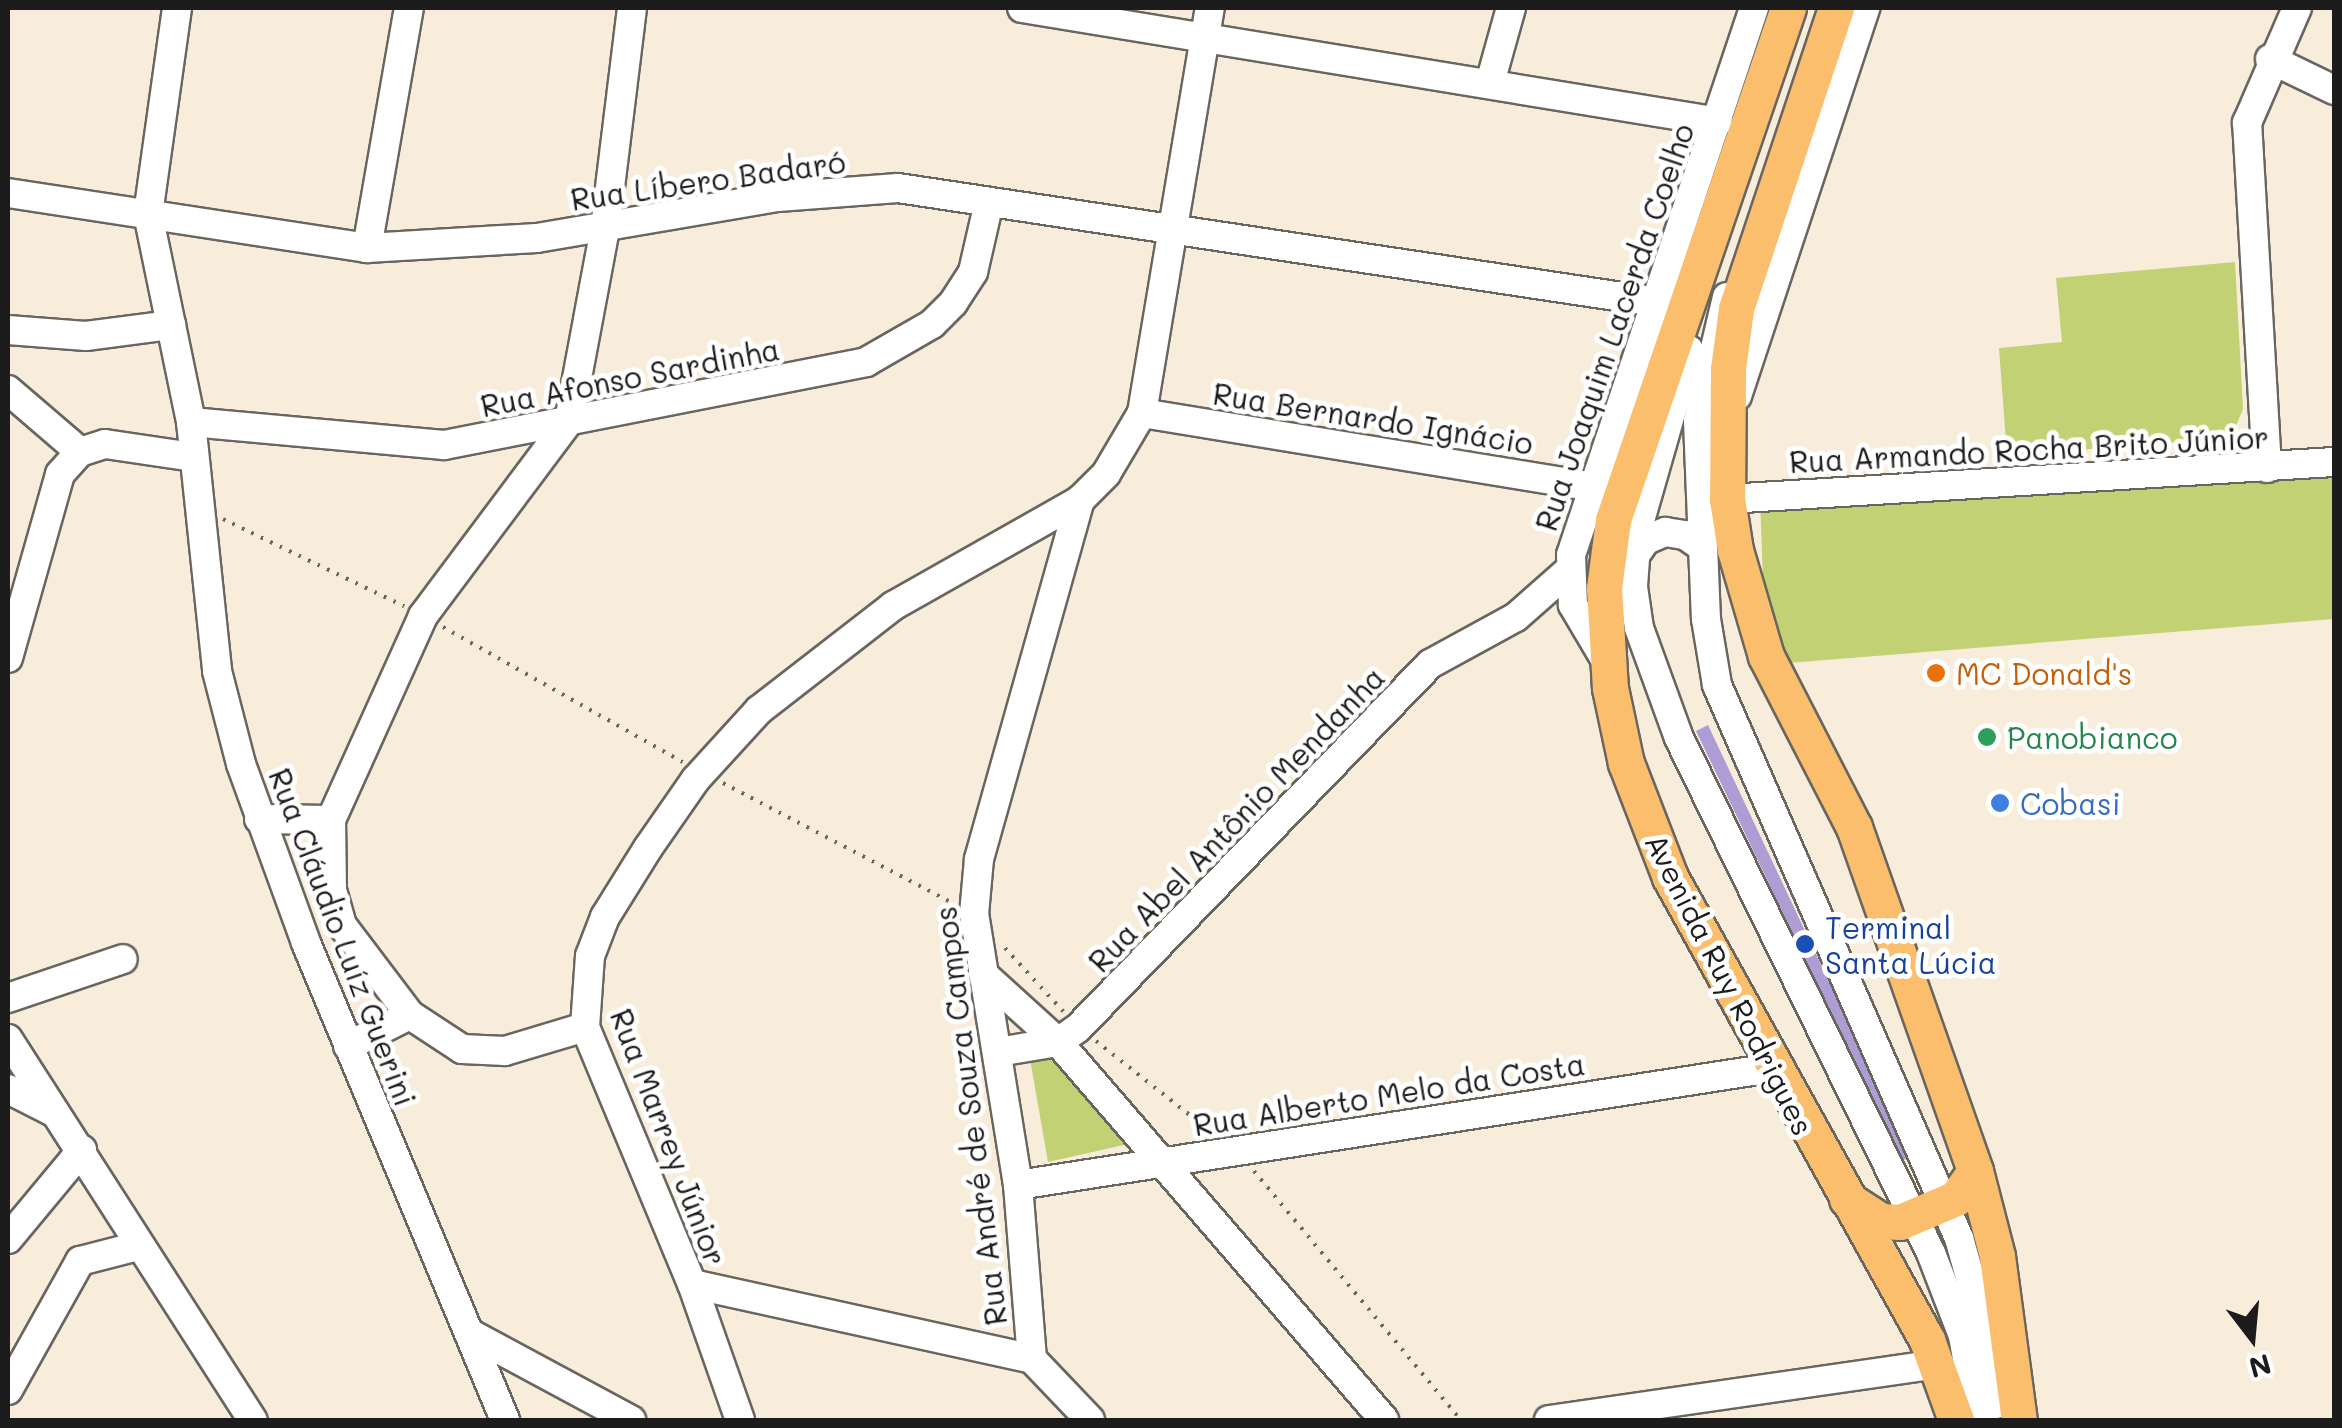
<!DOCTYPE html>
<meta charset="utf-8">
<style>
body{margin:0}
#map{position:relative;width:2342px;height:1428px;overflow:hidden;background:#f8ecdb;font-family:Mali,sans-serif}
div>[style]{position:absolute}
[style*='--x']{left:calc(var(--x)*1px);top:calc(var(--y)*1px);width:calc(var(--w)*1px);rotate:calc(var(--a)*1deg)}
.green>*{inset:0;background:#c2d173}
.building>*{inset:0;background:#ae9dd4}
.path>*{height:4px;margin-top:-2px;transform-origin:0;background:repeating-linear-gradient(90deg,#69655f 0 2.5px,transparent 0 10.5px)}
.roads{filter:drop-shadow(2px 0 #69655f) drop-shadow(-2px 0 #69655f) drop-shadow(0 2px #69655f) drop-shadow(0 -2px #69655f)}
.minor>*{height:28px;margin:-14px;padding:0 14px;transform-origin:14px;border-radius:14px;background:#fff}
.major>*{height:35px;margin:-17.5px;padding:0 17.5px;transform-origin:17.5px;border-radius:17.5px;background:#fabe6d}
.dots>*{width:28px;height:28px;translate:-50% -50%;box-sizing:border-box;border:5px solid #fff;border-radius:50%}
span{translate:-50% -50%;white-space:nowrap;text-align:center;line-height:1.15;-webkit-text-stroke:10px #fff;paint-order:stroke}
.street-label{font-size:30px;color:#1c1c1c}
.food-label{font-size:30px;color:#c56008}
.left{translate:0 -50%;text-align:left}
.leisure-label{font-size:30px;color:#27864d}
.shop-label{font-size:30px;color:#366cbe}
.transit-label{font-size:30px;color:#164399}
.frame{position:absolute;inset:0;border:10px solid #1c1c1c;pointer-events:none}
.north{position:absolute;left:2202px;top:1288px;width:100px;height:100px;-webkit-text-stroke:8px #fff;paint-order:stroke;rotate:164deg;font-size:28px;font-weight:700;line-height:40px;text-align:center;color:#1c1c1c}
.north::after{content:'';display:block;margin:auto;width:35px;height:45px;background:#1c1c1c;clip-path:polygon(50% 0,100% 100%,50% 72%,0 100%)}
</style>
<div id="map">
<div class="green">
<i style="clip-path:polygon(2235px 262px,2243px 409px,2233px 433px,2225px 439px,2007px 455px,1999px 348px,2062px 342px,2056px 278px)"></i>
<i style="clip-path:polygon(2334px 462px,2334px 619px,1788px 663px,1763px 581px,1760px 497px)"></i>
<i style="clip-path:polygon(1059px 1052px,1137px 1142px,1048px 1162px,1030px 1059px)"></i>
</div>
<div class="building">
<i style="clip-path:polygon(1708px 725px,1912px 1158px,1901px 1160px,1696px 731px)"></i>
</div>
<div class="path">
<i style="--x:223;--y:519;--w:201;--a:25.7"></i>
<i style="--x:443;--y:627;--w:275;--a:29.4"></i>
<i style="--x:723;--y:783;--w:259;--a:27.6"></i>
<i style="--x:1005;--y:948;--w:86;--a:47.4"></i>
<i style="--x:1096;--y:1041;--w:145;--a:38.3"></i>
<i style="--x:1254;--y:1171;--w:324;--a:50.3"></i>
</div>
<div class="roads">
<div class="minor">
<i style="--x:177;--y:8;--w:208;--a:98"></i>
<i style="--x:148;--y:214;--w:212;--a:78.3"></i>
<i style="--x:191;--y:422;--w:250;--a:84"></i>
<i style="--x:217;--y:671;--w:96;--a:75.5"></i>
<i style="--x:241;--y:764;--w:190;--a:70"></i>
<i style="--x:306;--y:943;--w:517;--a:67.35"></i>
<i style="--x:1022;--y:8;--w:705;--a:9.3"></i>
<i style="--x:2270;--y:59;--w:71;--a:25.8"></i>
<i style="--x:1490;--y:83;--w:78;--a:-74.4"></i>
<i style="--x:8;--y:193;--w:363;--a:8.7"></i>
<i style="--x:367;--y:248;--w:170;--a:-3.4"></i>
<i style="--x:537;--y:238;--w:244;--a:-9.7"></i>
<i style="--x:778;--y:197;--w:120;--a:-4.3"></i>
<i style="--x:898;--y:188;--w:766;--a:8.56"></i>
<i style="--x:367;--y:248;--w:244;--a:-80.1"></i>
<i style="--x:1727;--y:297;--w:127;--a:103.2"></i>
<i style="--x:1698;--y:421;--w:198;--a:87.7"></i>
<i style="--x:1706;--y:619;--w:67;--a:80.5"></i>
<i style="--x:1717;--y:685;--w:604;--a:66.37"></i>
<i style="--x:1959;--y:1238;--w:92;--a:74.3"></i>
<i style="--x:1984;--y:1327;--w:78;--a:81.9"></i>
<i style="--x:8;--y:330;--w:78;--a:4.4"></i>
<i style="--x:86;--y:336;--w:86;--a:-7.4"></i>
<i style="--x:1689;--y:350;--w:188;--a:106"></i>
<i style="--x:1637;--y:531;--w:56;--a:94.1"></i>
<i style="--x:1633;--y:587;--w:41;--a:81.7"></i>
<i style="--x:1639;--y:628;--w:117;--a:70"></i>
<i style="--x:1679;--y:738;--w:573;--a:63.93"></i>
<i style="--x:1931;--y:1253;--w:89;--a:68.9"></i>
<i style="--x:1963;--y:1336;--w:85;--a:79.9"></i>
<i style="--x:8;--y:390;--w:95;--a:40.7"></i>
<i style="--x:1737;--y:396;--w:409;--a:-71.7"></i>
<i style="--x:1142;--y:413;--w:458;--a:9.3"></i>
<i style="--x:191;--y:422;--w:254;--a:5.2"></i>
<i style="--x:444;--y:445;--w:430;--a:-11.1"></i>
<i style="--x:866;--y:362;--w:76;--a:-29.9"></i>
<i style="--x:932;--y:324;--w:30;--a:-45"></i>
<i style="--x:953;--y:303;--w:37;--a:-57"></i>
<i style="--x:973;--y:272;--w:72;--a:-77.1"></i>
<i style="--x:2267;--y:468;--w:346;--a:-93.3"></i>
<i style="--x:2247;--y:123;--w:125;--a:-66.5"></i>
<i style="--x:1727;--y:499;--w:608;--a:-3.49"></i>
<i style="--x:1634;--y:557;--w:21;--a:-55"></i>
<i style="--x:1646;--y:540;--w:21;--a:-23"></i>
<i style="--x:1665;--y:532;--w:20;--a:9"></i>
<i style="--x:1685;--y:535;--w:21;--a:35"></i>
<i style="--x:8;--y:658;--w:191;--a:-74.2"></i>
<i style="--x:60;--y:474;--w:30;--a:-48"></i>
<i style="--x:80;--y:452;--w:26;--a:-18"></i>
<i style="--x:105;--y:444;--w:89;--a:8.4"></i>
<i style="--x:1608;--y:664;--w:69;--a:-120.7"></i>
<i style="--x:1573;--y:605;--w:50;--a:-92.3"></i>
<i style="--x:1571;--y:555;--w:577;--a:-71.5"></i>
<i style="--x:259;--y:819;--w:72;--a:0.8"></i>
<i style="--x:983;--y:974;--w:101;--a:42.2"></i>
<i style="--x:1058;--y:1042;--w:499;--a:49.2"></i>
<i style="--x:8;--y:998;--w:121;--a:-18.7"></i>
<i style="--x:585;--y:1027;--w:84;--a:163.3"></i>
<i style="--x:505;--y:1051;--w:43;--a:-177.3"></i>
<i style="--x:462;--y:1049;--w:62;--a:-146.8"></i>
<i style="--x:410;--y:1015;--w:113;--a:-127.1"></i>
<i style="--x:342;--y:925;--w:36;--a:-106"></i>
<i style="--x:332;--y:890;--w:70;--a:-90.8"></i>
<i style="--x:331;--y:820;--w:224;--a:-65.7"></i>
<i style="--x:423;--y:616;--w:244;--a:-53.2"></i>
<i style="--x:569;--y:421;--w:196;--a:-79.4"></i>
<i style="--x:605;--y:228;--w:222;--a:-83"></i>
<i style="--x:8;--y:1039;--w:453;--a:57.3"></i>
<i style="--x:348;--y:1046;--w:69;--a:-26.6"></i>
<i style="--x:998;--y:1052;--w:61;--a:-9.5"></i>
<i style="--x:1058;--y:1042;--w:24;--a:-35"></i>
<i style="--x:1078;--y:1028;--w:506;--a:-45.96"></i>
<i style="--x:1430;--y:664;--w:98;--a:-28.7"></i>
<i style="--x:1516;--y:617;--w:68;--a:-41.4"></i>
<i style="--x:8;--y:1089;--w:53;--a:27.1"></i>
<i style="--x:1018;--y:1185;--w:762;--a:-8.83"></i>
<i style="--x:8;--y:1239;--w:116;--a:-50.3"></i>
<i style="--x:692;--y:1284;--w:348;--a:12.4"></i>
<i style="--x:1032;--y:1359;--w:84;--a:46.4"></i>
<i style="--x:471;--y:1334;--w:182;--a:28.3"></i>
<i style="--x:1032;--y:1359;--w:175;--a:-94.6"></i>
<i style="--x:1018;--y:1185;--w:275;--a:-99.2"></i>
<i style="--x:974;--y:914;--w:55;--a:-84.8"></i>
<i style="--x:979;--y:859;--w:373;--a:-74.3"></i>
<i style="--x:1080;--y:500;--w:37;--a:-45"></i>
<i style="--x:1106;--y:474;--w:71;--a:-59.5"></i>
<i style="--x:1142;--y:413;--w:411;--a:-80.5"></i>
<i style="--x:8;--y:1390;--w:148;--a:-60.8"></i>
<i style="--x:80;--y:1261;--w:60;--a:-14.5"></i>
<i style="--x:740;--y:1420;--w:144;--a:-109.4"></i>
<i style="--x:692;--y:1284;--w:278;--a:-112.6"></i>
<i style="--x:585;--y:1027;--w:71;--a:-86"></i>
<i style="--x:590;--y:956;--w:42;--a:-69"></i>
<i style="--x:605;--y:917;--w:81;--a:-58.1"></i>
<i style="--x:648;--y:848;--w:84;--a:-55.2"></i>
<i style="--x:696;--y:779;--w:93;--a:-47.6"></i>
<i style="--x:759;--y:710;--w:170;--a:-37.8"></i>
<i style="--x:893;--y:606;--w:215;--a:-29.5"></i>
<i style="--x:1549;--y:1420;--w:392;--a:-8.2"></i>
</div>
<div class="major">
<i style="--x:1788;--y:8;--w:541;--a:108.87"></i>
<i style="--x:1613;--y:520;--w:69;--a:97.5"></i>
<i style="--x:1604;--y:588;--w:100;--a:86.6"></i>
<i style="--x:1610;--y:688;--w:77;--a:78"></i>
<i style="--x:1626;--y:763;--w:122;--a:68.9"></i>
<i style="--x:1670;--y:877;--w:530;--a:60.97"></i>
<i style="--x:1927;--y:1340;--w:85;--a:70.1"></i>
<i style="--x:1836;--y:8;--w:317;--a:108.4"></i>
<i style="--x:1736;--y:309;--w:61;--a:97.6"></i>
<i style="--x:1728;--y:369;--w:130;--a:90.4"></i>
<i style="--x:1727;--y:499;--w:52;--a:81.1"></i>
<i style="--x:1735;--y:550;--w:110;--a:73.7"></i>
<i style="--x:1766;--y:656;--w:192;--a:62.8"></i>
<i style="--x:1854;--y:827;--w:365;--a:70.6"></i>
<i style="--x:1975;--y:1171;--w:88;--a:75.5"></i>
<i style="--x:1997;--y:1256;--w:165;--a:82.4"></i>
<i style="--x:1847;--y:1199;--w:40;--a:32.9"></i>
<i style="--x:1881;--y:1221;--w:19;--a:3"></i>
<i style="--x:1900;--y:1222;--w:61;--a:-23.2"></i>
<i style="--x:1956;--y:1198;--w:33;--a:-55"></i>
</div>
</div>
<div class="dots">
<i style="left:1936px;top:673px;background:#e8710a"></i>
<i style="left:1987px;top:737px;background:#2e9e5b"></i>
<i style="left:2000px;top:803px;background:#3f7fe0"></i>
<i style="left:1805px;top:944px;background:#1a4fb4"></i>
</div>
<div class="street-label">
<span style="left:708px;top:180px;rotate:-8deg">Rua Líbero Badaró</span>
<span style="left:1614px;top:327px;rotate:-71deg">Rua Joaquim Lacerda Coelho</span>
<span style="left:630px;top:377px;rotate:-11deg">Rua Afonso Sardinha</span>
<span style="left:1373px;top:418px;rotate:9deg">Rua Bernardo Ignácio</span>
<span style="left:2029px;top:449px;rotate:-3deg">Rua Armando Rocha Brito Júnior</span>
<span style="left:1236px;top:819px;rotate:-46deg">Rua Abel Antônio Mendanha</span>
<span style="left:343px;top:937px;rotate:69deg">Rua Cláudio Luíz Guerini</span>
<span style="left:1730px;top:984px;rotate:63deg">Avenida Ruy Rodrigues</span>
<span style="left:1389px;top:1094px;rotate:-9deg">Rua Alberto Melo da Costa</span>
<span style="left:970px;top:1116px;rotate:-97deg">Rua André de Souza Campos</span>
<span style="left:669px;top:1137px;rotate:69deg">Rua Marrey Júnior</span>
</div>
<div class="food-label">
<span class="left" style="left:1956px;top:673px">MC Donald's</span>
</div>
<div class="leisure-label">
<span class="left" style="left:2007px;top:737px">Panobianco</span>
</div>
<div class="shop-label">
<span class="left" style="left:2020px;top:803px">Cobasi</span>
</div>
<div class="transit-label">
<span class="left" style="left:1825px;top:944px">Terminal<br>Santa Lúcia</span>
</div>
<div class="frame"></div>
<div class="north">N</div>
</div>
